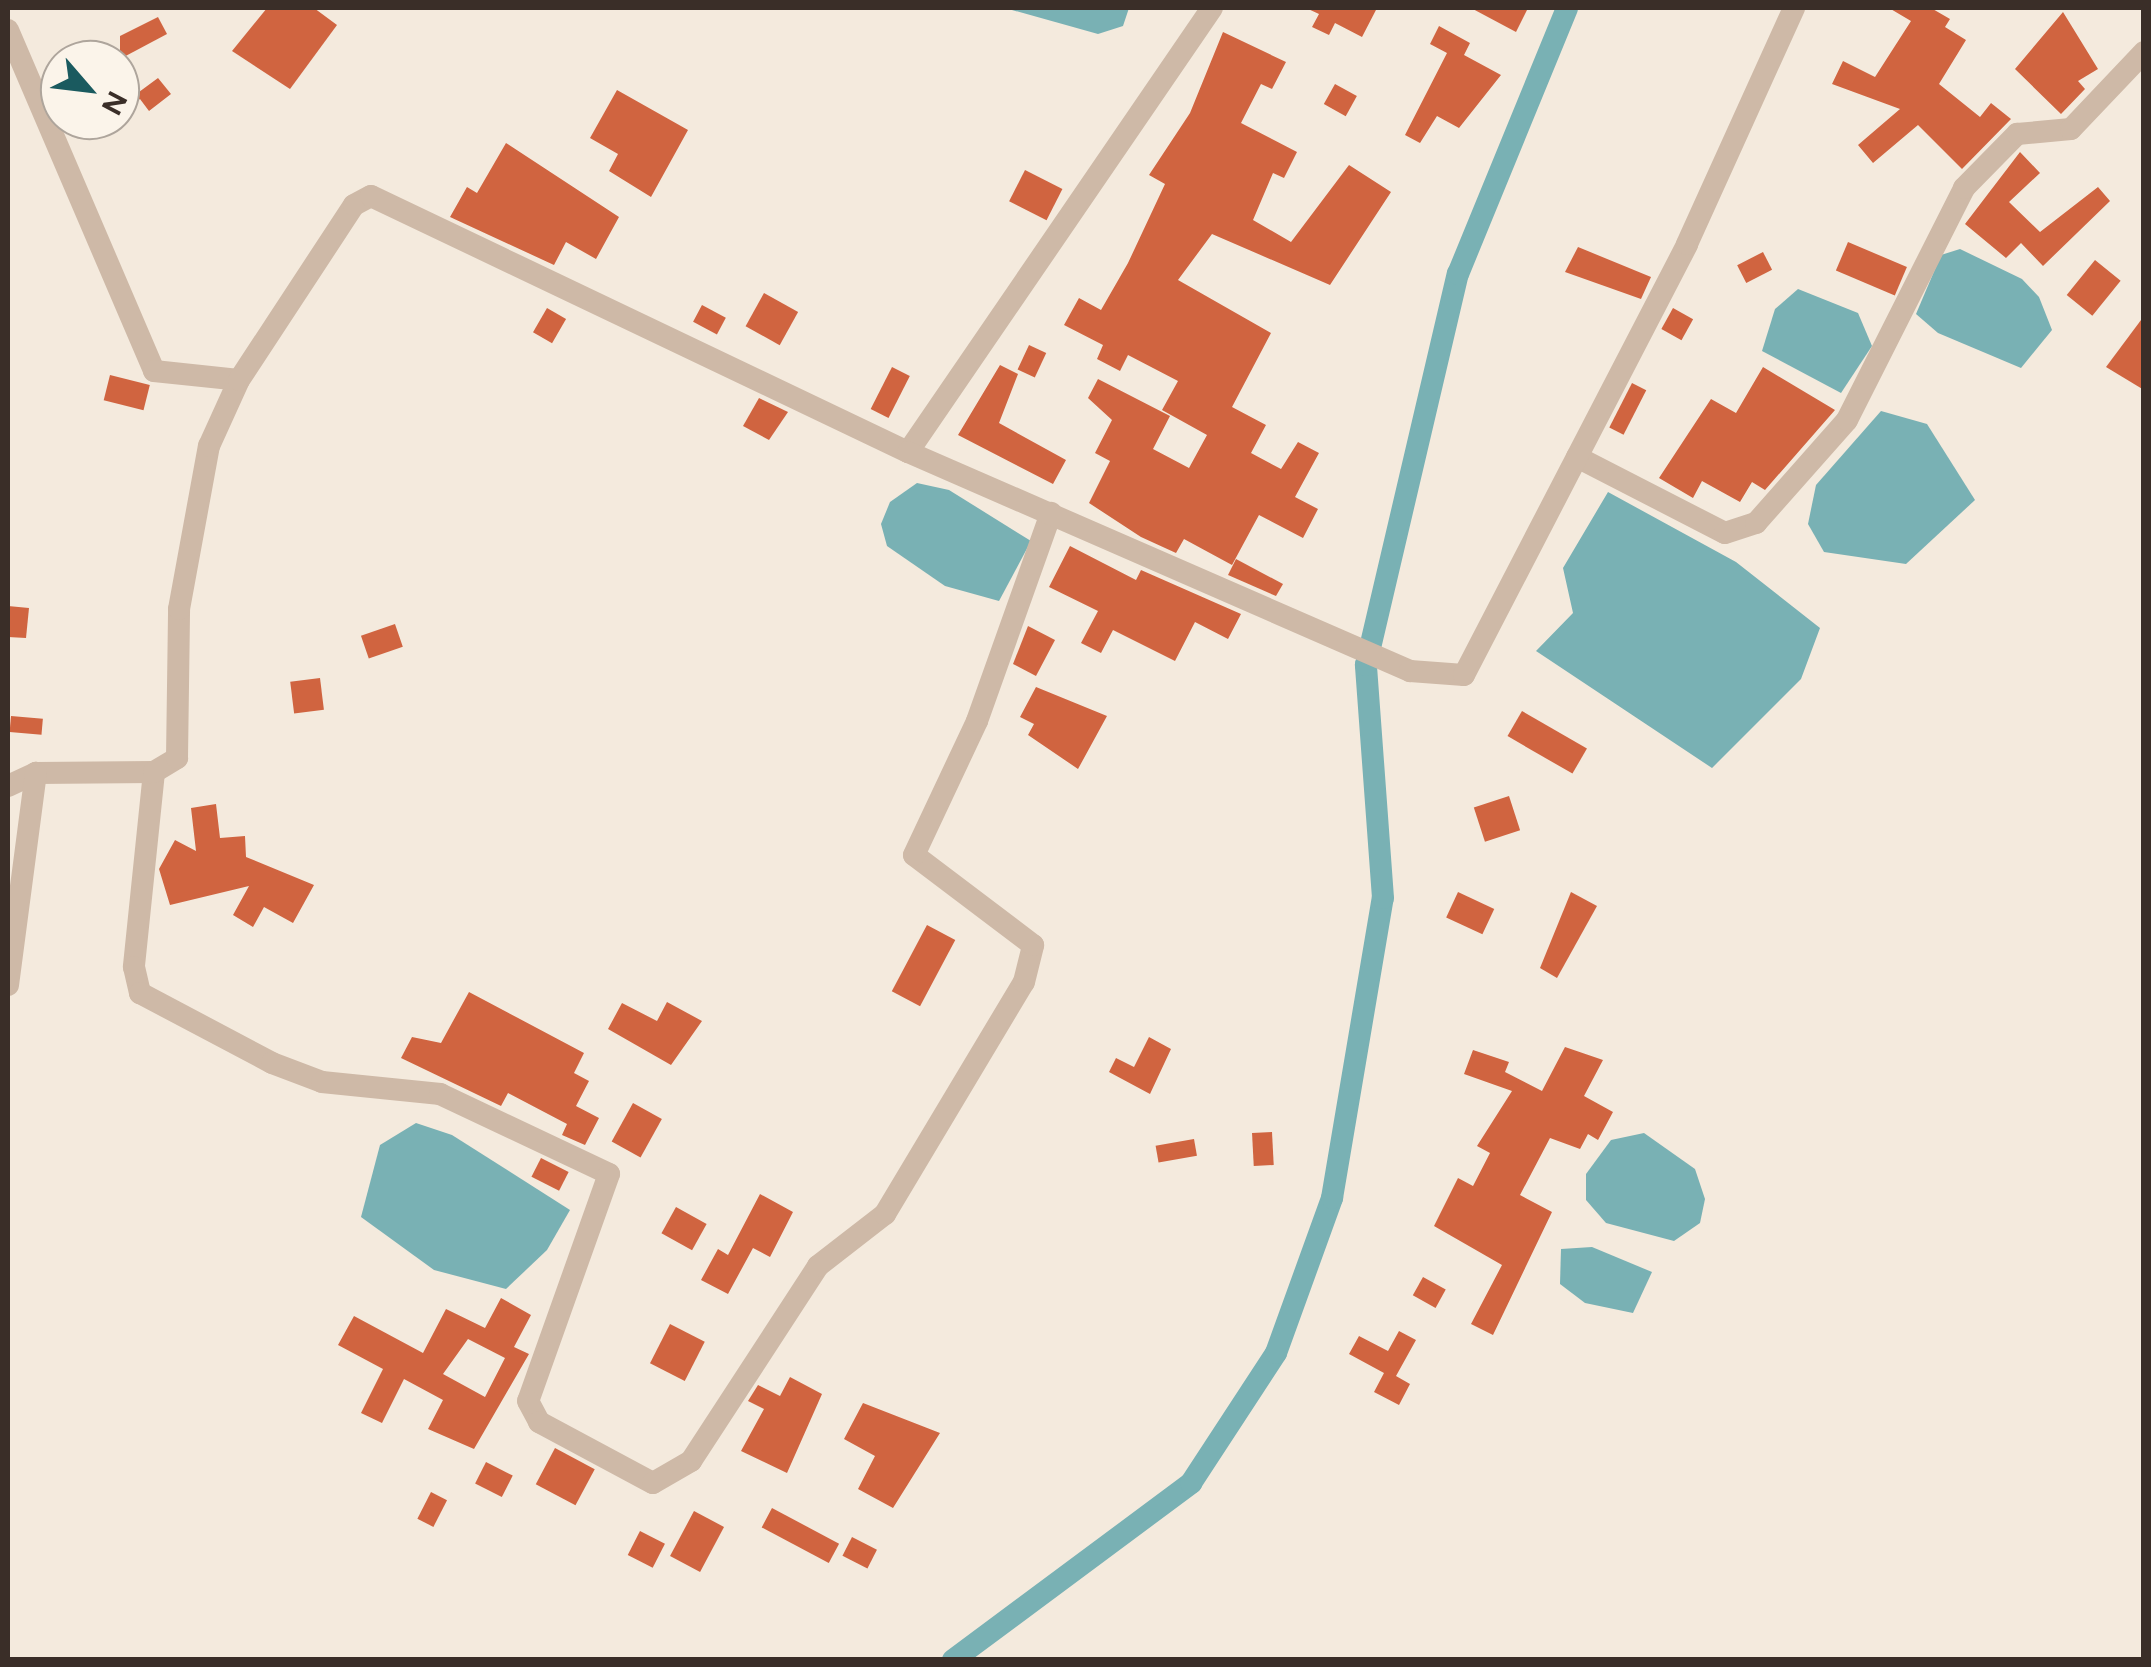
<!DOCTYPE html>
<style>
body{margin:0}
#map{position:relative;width:2151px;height:1667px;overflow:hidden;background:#f4eadd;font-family:Figtree,sans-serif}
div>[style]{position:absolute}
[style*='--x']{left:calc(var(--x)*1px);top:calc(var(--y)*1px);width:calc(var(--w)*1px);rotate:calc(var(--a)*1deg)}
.water>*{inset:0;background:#79b1b4}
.canal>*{height:22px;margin:-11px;padding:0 11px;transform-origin:11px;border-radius:11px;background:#79b1b4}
.building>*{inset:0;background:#d06440;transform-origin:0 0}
.minor>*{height:22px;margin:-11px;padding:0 11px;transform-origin:11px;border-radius:11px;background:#ceb9a7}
span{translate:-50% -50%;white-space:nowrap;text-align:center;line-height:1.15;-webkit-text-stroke:9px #fbf4ea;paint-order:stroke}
.frame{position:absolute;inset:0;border:10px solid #3a2e28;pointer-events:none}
.north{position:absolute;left:40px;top:40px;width:100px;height:100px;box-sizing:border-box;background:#fbf4ea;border:2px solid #aea59c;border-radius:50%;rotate:118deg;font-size:28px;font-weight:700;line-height:40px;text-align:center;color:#3a2e28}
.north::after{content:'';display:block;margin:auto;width:35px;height:45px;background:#1a5a5f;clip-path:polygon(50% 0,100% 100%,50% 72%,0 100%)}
</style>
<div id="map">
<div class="water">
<i style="clip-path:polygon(1005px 8px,1129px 8px,1123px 26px,1098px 34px)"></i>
<i style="clip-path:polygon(1960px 249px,2022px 279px,2039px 297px,2052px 330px,2021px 368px,1938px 333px,1916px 314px,1941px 255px)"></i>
<i style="clip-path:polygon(1798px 289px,1858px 313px,1872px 346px,1841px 393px,1762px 351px,1775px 309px)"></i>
<i style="clip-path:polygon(1881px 411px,1927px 424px,1975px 500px,1906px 564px,1824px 552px,1808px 524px,1816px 485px)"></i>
<i style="clip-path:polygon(917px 483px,949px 490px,1031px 541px,999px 601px,945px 586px,887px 546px,881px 524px,890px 502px)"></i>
<i style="clip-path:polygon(1608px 492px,1736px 562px,1820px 628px,1801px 679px,1712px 768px,1536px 651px,1573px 613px,1563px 568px)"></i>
<i style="clip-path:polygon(416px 1123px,452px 1135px,570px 1210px,547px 1250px,506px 1289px,434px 1270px,361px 1217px,380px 1145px)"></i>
<i style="clip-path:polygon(1644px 1133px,1695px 1169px,1705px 1199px,1700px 1223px,1674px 1241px,1606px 1223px,1586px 1200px,1586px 1174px,1611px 1140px)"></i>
<i style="clip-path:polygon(1592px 1247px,1652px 1272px,1633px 1313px,1585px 1303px,1560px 1284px,1561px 1249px)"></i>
</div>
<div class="canal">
<i style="--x:953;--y:1660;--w:297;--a:-36.6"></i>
<i style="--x:1191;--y:1483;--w:155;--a:-56.8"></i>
<i style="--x:1276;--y:1353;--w:165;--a:-70.1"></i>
<i style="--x:1332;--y:1198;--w:304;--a:-80.4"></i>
<i style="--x:1383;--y:898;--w:234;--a:-94.2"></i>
<i style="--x:1366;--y:665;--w:402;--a:-76.8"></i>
<i style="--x:1458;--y:274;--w:287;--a:-67.7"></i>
</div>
<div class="building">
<i style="clip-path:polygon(267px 8px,314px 8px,337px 25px,290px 89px,232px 51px)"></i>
<i style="clip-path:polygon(1306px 8px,1377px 8px,1362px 37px,1335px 23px,1329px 35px,1312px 27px,1319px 14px)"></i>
<i style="clip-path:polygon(1471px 8px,1528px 8px,1516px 32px)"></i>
<i style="clip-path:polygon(1889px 8px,1931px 8px,1950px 19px,1945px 27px,1966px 40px,1939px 84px,1980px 117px,1991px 103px,2011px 119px,1962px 169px,1918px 125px,1873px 163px,1858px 145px,1900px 109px,1832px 84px,1843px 61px,1875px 77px,1911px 21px)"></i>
<i style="clip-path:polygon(2063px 12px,2098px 69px,2078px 81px,2085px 89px,2061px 114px,2015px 69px)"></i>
<i style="clip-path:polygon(158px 17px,167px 34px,120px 59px,120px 36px)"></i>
<i style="clip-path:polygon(1439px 26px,1470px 43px,1464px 55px,1501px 75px,1459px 128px,1437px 116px,1420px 143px,1405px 135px,1447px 53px,1430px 44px)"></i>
<i style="clip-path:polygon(1223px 32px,1286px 62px,1272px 89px,1261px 84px,1241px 123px,1297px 152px,1284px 178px,1273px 173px,1253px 220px,1291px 242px,1349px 165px,1391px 192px,1330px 285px,1212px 234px,1178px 280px,1271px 333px,1232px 407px,1266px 425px,1251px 453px,1281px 469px,1298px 442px,1319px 453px,1295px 497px,1318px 509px,1303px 538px,1259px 515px,1232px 565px,1184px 539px,1176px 553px,1141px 537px,1089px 503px,1110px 461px,1095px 453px,1112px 420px,1088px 398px,1098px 379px,1170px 416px,1153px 449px,1189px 468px,1207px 435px,1162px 410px,1178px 381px,1128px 355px,1120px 371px,1097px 359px,1103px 345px,1064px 325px,1079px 298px,1101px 310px,1128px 263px,1165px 184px,1149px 175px,1190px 113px)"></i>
<i style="clip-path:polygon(120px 65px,139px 92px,158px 78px,171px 94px,149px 111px,140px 99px,120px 112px)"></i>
<i style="left:1335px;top:84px;width:25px;height:23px;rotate:29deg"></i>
<i style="clip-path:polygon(617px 90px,688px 130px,651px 197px,609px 171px,618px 154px,590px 138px)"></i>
<i style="clip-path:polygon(506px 143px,619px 217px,596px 259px,566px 242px,554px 265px,450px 217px,467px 187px,477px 193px)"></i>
<i style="clip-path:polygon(2020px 152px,2040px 173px,2009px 202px,2040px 232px,2098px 187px,2110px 201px,2043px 266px,2021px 243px,2006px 258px,1965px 224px)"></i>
<i style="left:1025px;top:170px;width:42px;height:35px;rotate:27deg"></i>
<i style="left:1848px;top:242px;width:64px;height:31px;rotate:23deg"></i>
<i style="clip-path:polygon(1578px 247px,1651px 277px,1641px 299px,1565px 272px)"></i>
<i style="left:1763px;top:252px;width:20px;height:29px;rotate:63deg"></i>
<i style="left:2095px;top:260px;width:33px;height:45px;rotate:39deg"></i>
<i style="left:764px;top:293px;width:39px;height:38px;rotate:29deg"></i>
<i style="left:702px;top:305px;width:27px;height:19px;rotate:28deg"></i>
<i style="left:547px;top:308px;width:22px;height:28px;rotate:30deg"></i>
<i style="left:1673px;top:308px;width:23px;height:24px;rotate:29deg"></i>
<i style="clip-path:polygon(2144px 316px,2144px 390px,2106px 367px)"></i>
<i style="left:1029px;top:345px;width:19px;height:27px;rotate:25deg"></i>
<i style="clip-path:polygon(1000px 365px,1018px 374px,999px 423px,1066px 460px,1053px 484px,958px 435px)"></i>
<i style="left:892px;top:367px;width:20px;height:47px;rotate:27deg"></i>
<i style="clip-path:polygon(1763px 367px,1835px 410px,1765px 490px,1752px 482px,1740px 502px,1702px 481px,1693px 498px,1659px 478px,1711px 399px,1736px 413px)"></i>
<i style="left:110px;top:375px;width:41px;height:26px;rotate:14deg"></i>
<i style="left:1632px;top:383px;width:16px;height:50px;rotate:27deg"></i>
<i style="clip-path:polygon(759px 398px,788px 412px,769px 440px,743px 426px)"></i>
<i style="clip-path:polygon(1070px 546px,1136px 580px,1141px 570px,1241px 614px,1228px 639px,1195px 622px,1175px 661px,1113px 630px,1101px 653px,1081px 643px,1098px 611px,1049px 587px)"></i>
<i style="clip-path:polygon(1236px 559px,1283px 584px,1276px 596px,1228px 575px)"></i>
<i style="clip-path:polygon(8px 606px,29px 608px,26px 638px,8px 637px)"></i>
<i style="left:395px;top:624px;width:24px;height:36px;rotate:71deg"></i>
<i style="clip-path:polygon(1028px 626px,1055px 640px,1036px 676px,1013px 664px)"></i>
<i style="left:320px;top:678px;width:32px;height:30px;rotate:83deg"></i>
<i style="clip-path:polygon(1036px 687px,1107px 716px,1078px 769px,1028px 735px,1034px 724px,1020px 717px)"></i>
<i style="left:1522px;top:711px;width:75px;height:29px;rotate:30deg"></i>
<i style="left:11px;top:716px;width:32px;height:16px;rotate:5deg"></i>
<i style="left:1509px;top:796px;width:36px;height:37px;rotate:72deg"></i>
<i style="clip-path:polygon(216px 804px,220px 838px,245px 836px,246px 857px,314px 885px,293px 923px,264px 907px,253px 927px,233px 915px,249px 886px,170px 905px,159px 869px,175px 840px,196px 851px,191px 808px)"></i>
<i style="left:1458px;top:892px;width:40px;height:28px;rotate:25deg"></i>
<i style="clip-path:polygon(1571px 892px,1597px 906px,1557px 978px,1540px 968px)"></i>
<i style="left:927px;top:925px;width:32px;height:75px;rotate:28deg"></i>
<i style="clip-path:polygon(469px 992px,584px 1053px,574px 1073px,589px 1081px,576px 1106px,599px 1118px,585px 1145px,562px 1135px,567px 1124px,508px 1093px,501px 1106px,401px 1058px,412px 1037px,441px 1043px)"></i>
<i style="clip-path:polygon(667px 1002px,702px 1021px,671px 1065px,608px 1029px,622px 1003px,657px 1021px)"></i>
<i style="clip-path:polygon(1149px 1037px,1171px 1049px,1150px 1094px,1109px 1072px,1116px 1058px,1134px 1067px)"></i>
<i style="clip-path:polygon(1565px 1047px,1603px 1060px,1584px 1096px,1613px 1112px,1598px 1140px,1588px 1134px,1580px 1149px,1550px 1138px,1520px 1195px,1552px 1212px,1493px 1335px,1471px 1324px,1502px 1265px,1434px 1226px,1458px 1178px,1473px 1186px,1490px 1153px,1477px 1146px,1512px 1091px,1464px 1074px,1473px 1050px,1509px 1062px,1505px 1072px,1542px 1091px)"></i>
<i style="left:633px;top:1103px;width:33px;height:44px;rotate:29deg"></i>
<i style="left:1272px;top:1132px;width:33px;height:20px;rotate:87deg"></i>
<i style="left:1194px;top:1139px;width:17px;height:39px;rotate:80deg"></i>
<i style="left:541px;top:1158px;width:31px;height:21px;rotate:27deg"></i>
<i style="clip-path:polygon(760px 1194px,793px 1212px,770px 1257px,753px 1248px,728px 1294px,701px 1280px,718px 1249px,728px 1255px)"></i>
<i style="left:676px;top:1207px;width:35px;height:30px;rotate:29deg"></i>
<i style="left:1423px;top:1277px;width:26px;height:21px;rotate:29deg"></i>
<i style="clip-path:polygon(evenodd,501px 1298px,531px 1315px,514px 1347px,529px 1354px,474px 1449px,428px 1429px,443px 1400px,404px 1379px,382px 1423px,361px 1413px,383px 1369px,338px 1345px,354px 1316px,423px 1353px,446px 1309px,485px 1328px,501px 1298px,468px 1339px,505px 1358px,485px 1397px,443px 1374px,468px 1339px)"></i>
<i style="left:670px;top:1324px;width:39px;height:44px;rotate:27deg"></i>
<i style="clip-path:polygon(1399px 1331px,1416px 1340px,1396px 1376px,1410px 1384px,1399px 1405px,1374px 1392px,1384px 1373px,1349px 1354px,1359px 1336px,1388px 1351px)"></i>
<i style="clip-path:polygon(790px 1377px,822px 1394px,787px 1473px,741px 1451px,764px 1409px,748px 1401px,758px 1385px,780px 1396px)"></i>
<i style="clip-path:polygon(863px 1403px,940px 1433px,893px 1508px,858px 1489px,875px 1456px,844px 1439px)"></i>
<i style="left:555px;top:1448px;width:45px;height:41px;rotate:28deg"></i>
<i style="left:486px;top:1462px;width:30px;height:24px;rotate:27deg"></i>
<i style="left:431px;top:1492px;width:18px;height:30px;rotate:27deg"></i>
<i style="left:772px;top:1508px;width:76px;height:22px;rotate:28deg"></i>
<i style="left:694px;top:1511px;width:34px;height:51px;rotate:28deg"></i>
<i style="left:640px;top:1531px;width:28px;height:27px;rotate:27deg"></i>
<i style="left:852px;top:1537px;width:28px;height:21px;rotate:27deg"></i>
</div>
<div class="minor">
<i style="--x:8;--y:30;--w:371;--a:66.8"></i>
<i style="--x:154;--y:371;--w:85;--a:6"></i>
<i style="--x:908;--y:452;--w:538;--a:-55.6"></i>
<i style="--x:1577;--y:457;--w:166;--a:27.2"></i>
<i style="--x:1725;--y:533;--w:33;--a:-18"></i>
<i style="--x:1756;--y:523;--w:137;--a:-48.5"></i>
<i style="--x:1847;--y:420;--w:260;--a:-63.2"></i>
<i style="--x:1964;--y:188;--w:76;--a:-45.5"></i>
<i style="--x:2017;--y:134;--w:54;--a:-5.3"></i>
<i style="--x:2071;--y:129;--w:106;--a:-46.5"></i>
<i style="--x:154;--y:772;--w:196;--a:95.9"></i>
<i style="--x:134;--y:967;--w:27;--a:77"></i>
<i style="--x:140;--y:993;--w:149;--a:27.9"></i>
<i style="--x:272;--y:1063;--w:53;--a:20.8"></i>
<i style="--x:322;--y:1082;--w:119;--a:5.8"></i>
<i style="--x:440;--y:1094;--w:187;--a:25.3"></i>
<i style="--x:609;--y:1174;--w:241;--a:109.6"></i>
<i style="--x:528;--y:1401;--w:24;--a:62"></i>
<i style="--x:539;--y:1422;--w:129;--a:28.2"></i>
<i style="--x:653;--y:1483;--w:44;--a:-30.1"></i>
<i style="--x:691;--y:1461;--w:233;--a:-56.9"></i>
<i style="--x:818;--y:1266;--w:85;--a:-37.8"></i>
<i style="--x:885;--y:1214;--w:270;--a:-59.1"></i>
<i style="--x:1024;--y:982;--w:38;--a:-76"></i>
<i style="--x:1033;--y:945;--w:149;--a:-142.9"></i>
<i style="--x:914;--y:855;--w:148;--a:-64.8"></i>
<i style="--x:977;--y:721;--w:221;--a:-70.4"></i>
<i style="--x:8;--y:786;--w:31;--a:-25"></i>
<i style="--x:36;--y:773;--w:118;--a:-0.5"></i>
<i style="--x:154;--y:772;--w:27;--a:-31"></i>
<i style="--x:177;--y:758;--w:149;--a:-89.2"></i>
<i style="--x:179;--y:609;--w:166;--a:-79.6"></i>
<i style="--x:209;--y:446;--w:72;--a:-65.6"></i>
<i style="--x:239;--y:380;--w:209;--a:-56.7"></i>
<i style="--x:354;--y:205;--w:19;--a:-28"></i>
<i style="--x:371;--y:196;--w:595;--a:25.49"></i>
<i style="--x:908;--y:452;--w:548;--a:23.57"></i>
<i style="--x:1410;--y:671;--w:54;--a:4.2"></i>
<i style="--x:1464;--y:675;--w:485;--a:-62.6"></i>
<i style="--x:1687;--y:244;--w:259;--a:-65.6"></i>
<i style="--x:8;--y:985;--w:214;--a:-82.5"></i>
</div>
<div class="frame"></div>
<div class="north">N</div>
</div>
